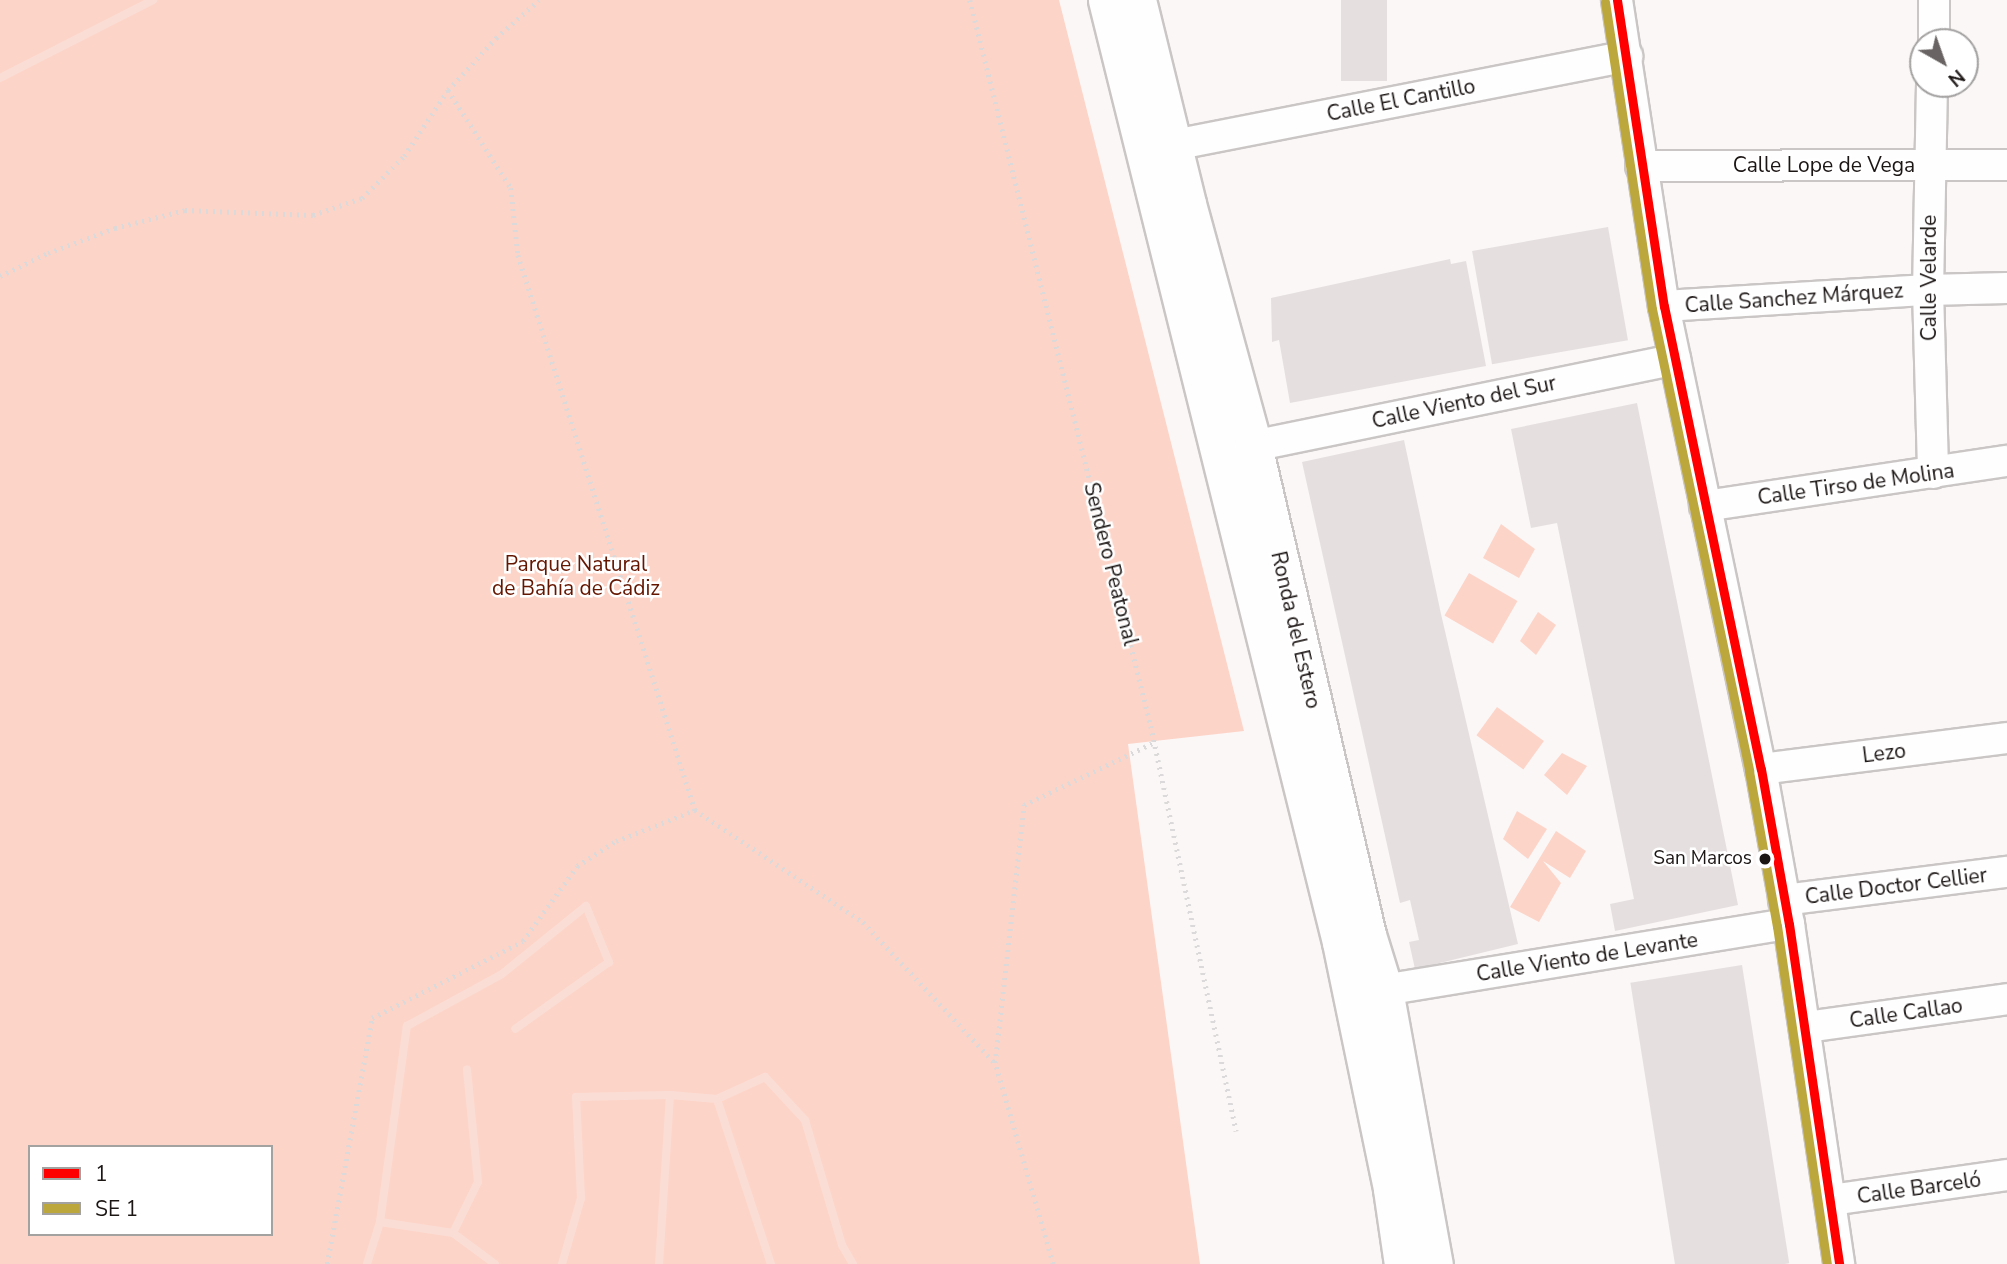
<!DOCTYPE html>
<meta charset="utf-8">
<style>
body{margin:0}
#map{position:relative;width:2007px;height:1264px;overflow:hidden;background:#fbf7f7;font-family:"Nunito Sans",sans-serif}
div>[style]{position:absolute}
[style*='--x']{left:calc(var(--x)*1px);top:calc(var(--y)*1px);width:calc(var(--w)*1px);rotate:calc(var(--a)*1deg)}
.green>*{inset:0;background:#fdd4c8;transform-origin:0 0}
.stream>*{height:8px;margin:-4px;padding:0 4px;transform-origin:4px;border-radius:4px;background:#faded6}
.building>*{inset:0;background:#e5e0df;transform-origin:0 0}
.path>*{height:4.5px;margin-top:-2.25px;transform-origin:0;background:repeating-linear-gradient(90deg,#dbd9d9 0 2px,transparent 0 7px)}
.roads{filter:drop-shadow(2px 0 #cac6c5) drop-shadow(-2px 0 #cac6c5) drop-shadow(0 2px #cac6c5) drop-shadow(0 -2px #cac6c5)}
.minor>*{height:30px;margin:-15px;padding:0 15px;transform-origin:15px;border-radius:15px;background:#fefefe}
.tertiary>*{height:37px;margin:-18.5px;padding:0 18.5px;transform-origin:18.5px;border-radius:18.5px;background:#fefefe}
.bus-1>*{height:9px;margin:-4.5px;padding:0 4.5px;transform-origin:4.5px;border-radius:4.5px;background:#f00}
.bus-2>*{height:9px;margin:-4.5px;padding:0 4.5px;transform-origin:4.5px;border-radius:4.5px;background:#bca73c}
.dots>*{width:19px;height:19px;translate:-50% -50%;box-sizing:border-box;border:4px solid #fff;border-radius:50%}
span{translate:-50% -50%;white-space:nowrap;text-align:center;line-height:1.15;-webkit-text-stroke:5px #fff;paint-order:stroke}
.bus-label{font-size:19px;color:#1b1514}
.right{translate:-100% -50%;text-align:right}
.street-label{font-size:21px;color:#1b1514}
.park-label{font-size:21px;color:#651600}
.legend{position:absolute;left:28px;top:1145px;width:245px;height:91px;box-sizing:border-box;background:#fff;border:2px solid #a4a1a1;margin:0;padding:9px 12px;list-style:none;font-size:21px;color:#1b1514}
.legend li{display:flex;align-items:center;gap:14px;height:35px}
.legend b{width:35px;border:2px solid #a4a1a1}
.north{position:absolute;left:1909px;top:28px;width:70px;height:70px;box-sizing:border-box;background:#fff;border:2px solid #a4a1a1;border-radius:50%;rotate:140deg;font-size:19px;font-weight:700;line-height:28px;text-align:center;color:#1b1514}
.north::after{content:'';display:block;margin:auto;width:24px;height:32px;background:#696463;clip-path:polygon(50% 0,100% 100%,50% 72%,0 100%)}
</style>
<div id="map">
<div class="green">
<i style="clip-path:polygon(evenodd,0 0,1059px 0,1244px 731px,1128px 744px,1200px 1264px,0 1264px,0 0,30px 1147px,271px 1147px,271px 1234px,30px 1234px,30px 1147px)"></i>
<i style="clip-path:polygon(1501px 524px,1535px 549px,1519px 578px,1483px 558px)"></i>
<i style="left:1469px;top:573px;width:56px;height:49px;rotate:30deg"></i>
<i style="clip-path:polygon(1538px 612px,1556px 625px,1536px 655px,1520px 641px)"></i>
<i style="left:1497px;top:707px;width:58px;height:35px;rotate:36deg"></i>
<i style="clip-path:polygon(1562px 753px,1587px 766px,1567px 795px,1544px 775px)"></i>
<i style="clip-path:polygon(1517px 811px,1547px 829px,1528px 859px,1503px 839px)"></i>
<i style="clip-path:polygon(1556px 831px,1586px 851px,1570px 878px,1543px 861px,1561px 883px,1539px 922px,1510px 907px)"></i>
</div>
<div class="stream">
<i style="--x:0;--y:78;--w:172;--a:-27"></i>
<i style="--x:670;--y:1095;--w:47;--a:4.9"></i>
<i style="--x:717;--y:1099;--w:174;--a:71.9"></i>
<i style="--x:717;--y:1099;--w:53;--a:-24.6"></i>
<i style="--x:765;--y:1077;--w:59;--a:47.1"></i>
<i style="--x:805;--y:1120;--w:130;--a:73.5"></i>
<i style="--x:842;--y:1245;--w:22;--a:60"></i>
<i style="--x:380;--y:1222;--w:74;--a:8.6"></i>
<i style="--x:453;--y:1233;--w:52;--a:36.4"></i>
<i style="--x:453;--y:1233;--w:57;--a:-63.9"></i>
<i style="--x:478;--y:1182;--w:113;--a:-95.6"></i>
<i style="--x:367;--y:1264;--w:44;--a:-72.8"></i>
<i style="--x:380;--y:1222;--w:198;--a:-82.2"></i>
<i style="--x:407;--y:1026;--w:108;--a:-28.7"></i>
<i style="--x:502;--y:974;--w:108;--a:-39"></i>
<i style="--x:586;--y:906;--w:61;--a:67.7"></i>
<i style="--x:609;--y:962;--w:115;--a:144.5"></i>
<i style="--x:562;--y:1264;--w:69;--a:-73.9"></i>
<i style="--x:581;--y:1198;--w:101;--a:-92.8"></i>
<i style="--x:576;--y:1097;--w:94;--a:-1.2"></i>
<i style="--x:670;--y:1095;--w:169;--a:93.7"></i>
</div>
<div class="building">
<i style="left:1341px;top:0;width:46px;height:81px"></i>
<i style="left:1608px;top:227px;width:115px;height:138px;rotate:80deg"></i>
<i style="clip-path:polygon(1450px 259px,1451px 264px,1466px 261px,1486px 366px,1290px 403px,1279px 340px,1272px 342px,1271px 298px)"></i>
<i style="clip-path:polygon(1637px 403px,1738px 905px,1615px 931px,1610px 904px,1634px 899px,1557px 523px,1531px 528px,1511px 429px)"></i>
<i style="clip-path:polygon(1404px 440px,1441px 614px,1518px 944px,1415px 969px,1409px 942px,1419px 940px,1410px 900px,1400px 903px,1302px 462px)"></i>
<i style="left:1742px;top:965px;width:302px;height:113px;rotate:81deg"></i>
</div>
<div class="path">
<i style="--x:970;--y:0;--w:748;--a:76"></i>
<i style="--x:1151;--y:726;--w:414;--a:78.1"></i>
<i style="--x:448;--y:90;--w:117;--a:57.3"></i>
<i style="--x:511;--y:188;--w:67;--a:84"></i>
<i style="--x:518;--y:255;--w:583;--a:72.31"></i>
<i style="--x:695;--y:810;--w:202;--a:33.7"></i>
<i style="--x:863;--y:922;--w:193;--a:46.9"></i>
<i style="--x:0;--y:276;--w:53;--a:-25.6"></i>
<i style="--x:48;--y:253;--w:72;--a:-20.5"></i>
<i style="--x:115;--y:228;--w:72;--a:-14.4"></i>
<i style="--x:185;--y:210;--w:128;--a:2.2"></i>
<i style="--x:313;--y:215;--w:52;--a:-19.1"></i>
<i style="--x:362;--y:198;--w:59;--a:-45"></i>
<i style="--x:404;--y:156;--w:79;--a:-56.3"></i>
<i style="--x:448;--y:90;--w:71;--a:-47.3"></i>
<i style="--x:496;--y:38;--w:57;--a:-41.5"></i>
<i style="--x:327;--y:1264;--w:250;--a:-79.6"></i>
<i style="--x:372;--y:1018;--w:169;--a:-27"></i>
<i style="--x:523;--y:941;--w:92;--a:-54.2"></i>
<i style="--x:577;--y:866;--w:46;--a:-32.7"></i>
<i style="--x:616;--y:841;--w:85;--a:-21.4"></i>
<i style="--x:1053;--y:1264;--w:209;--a:-106.1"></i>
<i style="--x:995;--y:1063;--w:260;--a:-83.6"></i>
<i style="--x:1024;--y:805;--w:145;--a:-25.7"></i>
</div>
<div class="roads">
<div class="minor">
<i style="--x:1617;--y:0;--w:310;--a:81.3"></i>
<i style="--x:1664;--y:306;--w:473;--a:78.2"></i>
<i style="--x:1761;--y:769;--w:158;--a:79.8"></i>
<i style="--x:1789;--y:924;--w:344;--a:81.6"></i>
<i style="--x:1934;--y:0;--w:42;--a:90"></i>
<i style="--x:1932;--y:84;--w:206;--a:91.1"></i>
<i style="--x:1928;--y:290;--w:183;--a:88.4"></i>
<i style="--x:1174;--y:145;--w:462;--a:-11.1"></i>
<i style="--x:1641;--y:166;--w:366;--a:-0.2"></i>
<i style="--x:1664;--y:306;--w:264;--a:-3.5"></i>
<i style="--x:1928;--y:290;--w:79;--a:-1.5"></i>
<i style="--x:1253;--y:446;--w:431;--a:-11.6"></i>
<i style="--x:1705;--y:506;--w:305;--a:-8.5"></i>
<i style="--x:1761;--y:769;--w:248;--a:-7.2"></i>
<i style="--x:1784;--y:900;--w:225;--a:-7.2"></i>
<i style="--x:1384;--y:990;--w:410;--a:-9.3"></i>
<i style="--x:1806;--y:1027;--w:203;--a:-7.9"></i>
<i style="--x:1831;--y:1200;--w:178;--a:-8.1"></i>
</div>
<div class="tertiary">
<i style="--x:1107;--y:0;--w:971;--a:76.05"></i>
<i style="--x:1341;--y:942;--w:252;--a:78.3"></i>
<i style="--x:1392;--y:1189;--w:76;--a:81.7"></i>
<i style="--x:1137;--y:0;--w:210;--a:76.2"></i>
<i style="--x:1187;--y:204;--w:251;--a:74.7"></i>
<i style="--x:1253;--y:446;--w:502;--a:76.88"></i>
<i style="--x:1367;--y:935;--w:58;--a:72.8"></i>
<i style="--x:1384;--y:990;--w:279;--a:79.7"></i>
</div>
</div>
<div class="bus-1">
<i style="--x:1617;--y:0;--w:310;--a:81.3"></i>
<i style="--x:1664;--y:306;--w:473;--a:78.2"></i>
<i style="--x:1761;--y:769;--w:158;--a:79.8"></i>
<i style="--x:1789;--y:924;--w:344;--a:81.6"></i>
</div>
<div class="bus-2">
<i style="--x:1605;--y:2;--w:311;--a:81.3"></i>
<i style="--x:1652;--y:309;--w:472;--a:78.1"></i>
<i style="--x:1749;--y:771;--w:158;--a:79.8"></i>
<i style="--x:1777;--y:926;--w:342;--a:81.6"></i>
</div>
<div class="dots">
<i style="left:1765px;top:859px;background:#1b1514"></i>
</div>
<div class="bus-label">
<span class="right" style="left:1752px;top:859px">San Marcos</span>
</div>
<div class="street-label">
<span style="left:1401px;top:100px;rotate:-11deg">Calle El Cantillo</span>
<span style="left:1824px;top:165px">Calle Lope de Vega</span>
<span style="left:1929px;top:278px;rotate:-90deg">Calle Velarde</span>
<span style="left:1794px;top:298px;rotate:-4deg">Calle Sanchez Márquez</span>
<span style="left:1464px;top:402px;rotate:-12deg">Calle Viento del Sur</span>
<span style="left:1856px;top:484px;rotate:-8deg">Calle Tirso de Molina</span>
<span style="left:1111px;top:564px;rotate:76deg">Sendero Peatonal</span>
<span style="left:1296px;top:630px;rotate:77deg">Ronda del Estero</span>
<span style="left:1884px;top:753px;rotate:-7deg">Lezo</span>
<span style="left:1896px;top:886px;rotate:-7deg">Calle Doctor Cellier</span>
<span style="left:1587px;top:957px;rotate:-9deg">Calle Viento de Levante</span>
<span style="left:1906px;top:1013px;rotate:-8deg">Calle Callao</span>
<span style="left:1919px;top:1188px;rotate:-8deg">Calle Barceló</span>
</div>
<div class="park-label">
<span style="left:576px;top:576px">Parque Natural<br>de Bahía de Cádiz</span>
</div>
<ul class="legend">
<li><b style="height:9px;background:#f00"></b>1</li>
<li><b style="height:9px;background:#bca73c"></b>SE 1</li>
</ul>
<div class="north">N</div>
</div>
